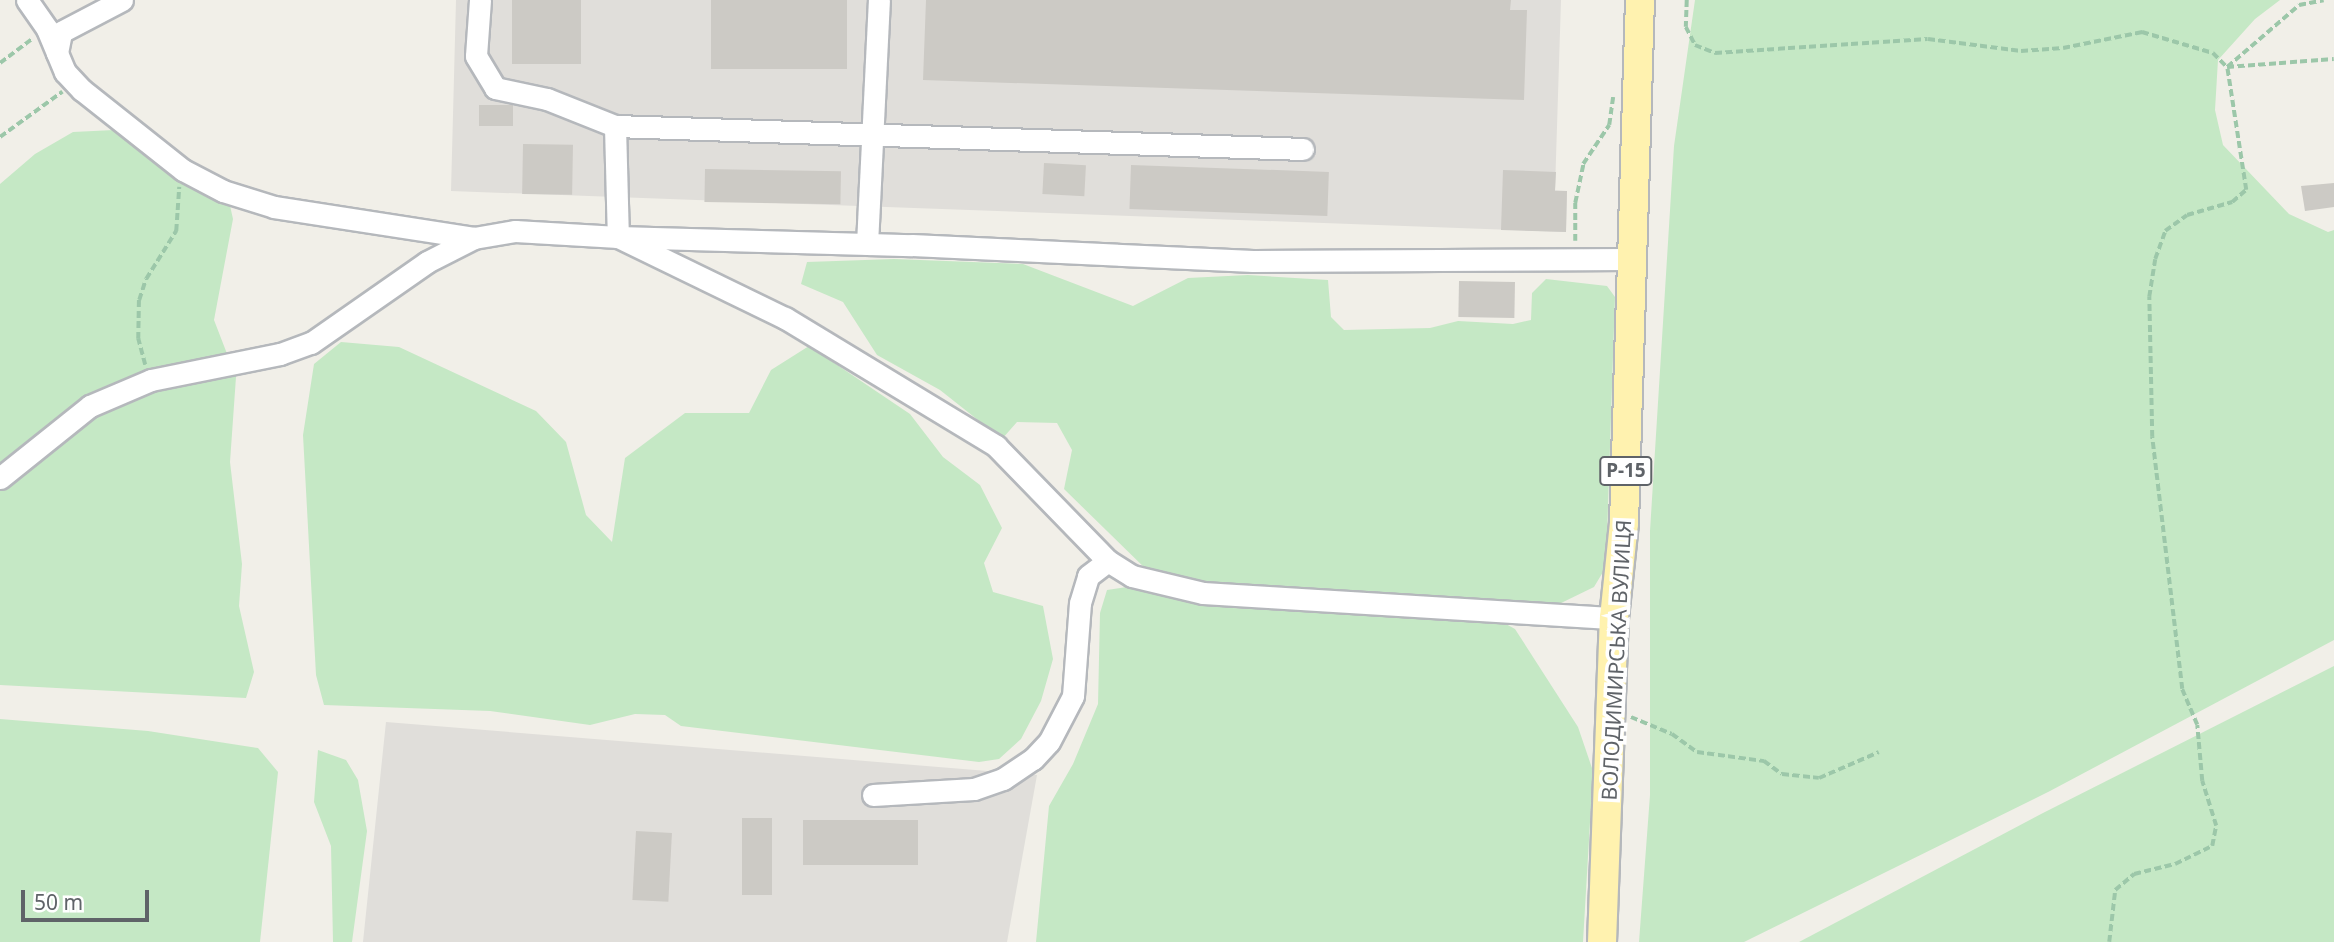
<!DOCTYPE html>
<meta charset="utf-8">
<style>
body{margin:0}
#map{position:relative;width:2334px;height:942px;overflow:hidden;background:#f1efe8;font-family:"Noto Sans",sans-serif}
div>[style]{position:absolute}
[style*='--x']{left:calc(var(--x)*1px);top:calc(var(--y)*1px);width:calc(var(--w)*1px);rotate:calc(var(--a)*1deg)}
.industrial>*{inset:0;background:#e0deda}
.green>*{inset:0;background:#c5e8c5}
.building>*{inset:0;background:#cccac5;transform-origin:0 0}
.path>*{height:3.5px;margin-top:-1.75px;transform-origin:0;background:repeating-linear-gradient(90deg,#9cc7a9 0 7px,transparent 0 10.5px)}
.roads{filter:drop-shadow(2px 0 #b5b8bc) drop-shadow(-2px 0 #b5b8bc) drop-shadow(0 2px #b5b8bc) drop-shadow(0 -2px #b5b8bc)}
.minor>*{height:21px;margin:-10.5px;padding:0 10.5px;transform-origin:10.5px;border-radius:10.5px;background:#fff}
.major>*{height:28px;margin:-14px;padding:0 14px;transform-origin:14px;border-radius:14px;background:#fff2af}
span{translate:-50% -50%;white-space:nowrap;text-align:center;line-height:1.15;-webkit-text-stroke:7px #fff;paint-order:stroke}
.shield-label span{padding:2px 5px;background:#fff;border:2px solid;border-radius:5px;-webkit-text-stroke-width:0}
.shield-label{font-size:19px;color:#5f6368;font-weight:700}
.street-label{font-size:21px;color:#5f6368}
.scale{position:absolute;left:21px;top:890px;width:128px;height:32px;box-sizing:border-box;border:4px solid #5f6368;border-top:0;padding-left:9px;font-size:21px;line-height:24px;white-space:nowrap;color:#5f6368;-webkit-text-stroke:5px #fff;paint-order:stroke}
</style>
<div id="map">
<div class="industrial">
<i style="clip-path:polygon(456px 0,1561px 0,1555px 190px,1567px 191px,1566px 232px,451px 191px)"></i>
<i style="clip-path:polygon(386px 722px,1037px 775px,1007px 942px,363px 942px)"></i>
</div>
<div class="green">
<i style="clip-path:polygon(1695px 0,2280px 0,2255px 19px,2218px 60px,2215px 110px,2223px 145px,2289px 214px,2328px 232px,2334px 230px,2334px 640px,2050px 791px,1744px 942px,1639px 942px,1650px 795px,1650px 531px,1674px 146px)"></i>
<i style="clip-path:polygon(114px 130px,145px 141px,229px 201px,233px 219px,214px 320px,236px 377px,230px 462px,242px 564px,239px 606px,254px 672px,246px 698px,0 685px,0 184px,35px 154px,73px 132px)"></i>
<i style="clip-path:polygon(894px 259px,1023px 264px,1133px 306px,1188px 278px,1248px 275px,1328px 280px,1331px 317px,1344px 330px,1430px 328px,1458px 321px,1513px 324px,1531px 320px,1532px 293px,1546px 279px,1607px 286px,1615px 297px,1606px 567px,1594px 587px,1557px 605px,1195px 583px,1151px 574px,1064px 489px,1072px 450px,1057px 423px,1017px 422px,1002px 439px,940px 390px,877px 355px,843px 302px,801px 284px,807px 262px)"></i>
<i style="clip-path:polygon(341px 342px,399px 347px,536px 411px,566px 442px,586px 515px,612px 542px,625px 458px,685px 413px,749px 413px,771px 370px,809px 346px,910px 414px,943px 457px,980px 485px,1002px 528px,984px 563px,993px 592px,1043px 606px,1053px 659px,1041px 701px,1021px 739px,999px 759px,979px 762px,681px 726px,665px 715px,635px 714px,590px 725px,490px 711px,324px 705px,316px 675px,303px 435px,314px 364px)"></i>
<i style="clip-path:polygon(1127px 587px,1232px 608px,1495px 618px,1515px 629px,1578px 727px,1593px 771px,1583px 942px,1036px 942px,1049px 806px,1073px 764px,1098px 704px,1100px 613px,1107px 590px)"></i>
<i style="clip-path:polygon(2334px 666px,2334px 942px,1799px 942px,2043px 813px)"></i>
<i style="clip-path:polygon(0 719px,148px 731px,258px 748px,278px 772px,260px 942px,0 942px)"></i>
<i style="clip-path:polygon(318px 750px,346px 760px,358px 780px,367px 831px,352px 942px,333px 942px,331px 846px,314px 802px)"></i>
</div>
<div class="building">
<i style="left:512px;top:0;width:69px;height:64px"></i>
<i style="left:711px;top:0;width:136px;height:69px"></i>
<i style="clip-path:polygon(926px 0,1511px 0,1510px 10px,1527px 10px,1524px 100px,923px 80px)"></i>
<i style="left:479px;top:105px;width:34px;height:21px"></i>
<i style="left:523px;top:144px;width:50px;height:50px;rotate:1deg"></i>
<i style="left:1044px;top:163px;width:42px;height:31px;rotate:3deg"></i>
<i style="left:1131px;top:165px;width:198px;height:44px;rotate:2deg"></i>
<i style="left:705px;top:169px;width:136px;height:33px;rotate:1deg"></i>
<i style="clip-path:polygon(1503px 170px,1556px 172px,1555px 191px,1567px 191px,1566px 232px,1501px 230px)"></i>
<i style="clip-path:polygon(2334px 183px,2334px 207px,2305px 211px,2301px 186px)"></i>
<i style="left:1459px;top:281px;width:56px;height:36px;rotate:1deg"></i>
<i style="left:742px;top:818px;width:30px;height:77px"></i>
<i style="left:803px;top:820px;width:115px;height:45px"></i>
<i style="left:636px;top:831px;width:36px;height:69px;rotate:3deg"></i>
</div>
<div class="path">
<i style="--x:1687;--y:0;--w:27;--a:92"></i>
<i style="--x:1686;--y:27;--w:20;--a:63"></i>
<i style="--x:1695;--y:45;--w:22;--a:22"></i>
<i style="--x:1715;--y:53;--w:213;--a:-3.8"></i>
<i style="--x:1928;--y:39;--w:94;--a:7.4"></i>
<i style="--x:2021;--y:51;--w:42;--a:-4.1"></i>
<i style="--x:2063;--y:48;--w:81;--a:-11.4"></i>
<i style="--x:2142;--y:32;--w:74;--a:16.5"></i>
<i style="--x:2213;--y:53;--w:20;--a:45"></i>
<i style="--x:2227;--y:67;--w:107;--a:-4.3"></i>
<i style="--x:0;--y:63;--w:39;--a:-37"></i>
<i style="--x:0;--y:137;--w:77;--a:-36"></i>
<i style="--x:1575;--y:241;--w:38;--a:-90"></i>
<i style="--x:1575;--y:203;--w:40;--a:-78"></i>
<i style="--x:1583;--y:164;--w:47;--a:-56.3"></i>
<i style="--x:1609;--y:125;--w:28;--a:-82"></i>
<i style="--x:145;--y:365;--w:27;--a:-105"></i>
<i style="--x:138;--y:339;--w:39;--a:-89"></i>
<i style="--x:139;--y:300;--w:22;--a:-72"></i>
<i style="--x:146;--y:279;--w:57;--a:-58"></i>
<i style="--x:176;--y:231;--w:44;--a:-86.1"></i>
<i style="--x:1631;--y:717;--w:44;--a:22.5"></i>
<i style="--x:1672;--y:734;--w:31;--a:36"></i>
<i style="--x:1697;--y:752;--w:68;--a:7.7"></i>
<i style="--x:1764;--y:761;--w:22;--a:36"></i>
<i style="--x:1782;--y:774;--w:37;--a:6"></i>
<i style="--x:1819;--y:778;--w:65;--a:-23.4"></i>
<i style="--x:2109;--y:942;--w:52;--a:-83.4"></i>
<i style="--x:2115;--y:890;--w:25;--a:-40"></i>
<i style="--x:2134;--y:874;--w:42;--a:-13.7"></i>
<i style="--x:2175;--y:864;--w:41;--a:-25.9"></i>
<i style="--x:2212;--y:846;--w:20;--a:-79"></i>
<i style="--x:2216;--y:826;--w:47;--a:-107.3"></i>
<i style="--x:2202;--y:781;--w:56;--a:-95.1"></i>
<i style="--x:2197;--y:725;--w:39;--a:-113"></i>
<i style="--x:2182;--y:689;--w:254;--a:-96.8"></i>
<i style="--x:2152;--y:437;--w:140;--a:-91.2"></i>
<i style="--x:2149;--y:297;--w:38;--a:-81"></i>
<i style="--x:2155;--y:259;--w:30;--a:-70"></i>
<i style="--x:2165;--y:231;--w:27;--a:-36"></i>
<i style="--x:2187;--y:215;--w:47;--a:-16.1"></i>
<i style="--x:2232;--y:202;--w:18;--a:-41"></i>
<i style="--x:2246;--y:190;--w:124;--a:-98.8"></i>
<i style="--x:2227;--y:67;--w:95;--a:-40.7"></i>
<i style="--x:2299;--y:5;--w:25;--a:-11"></i>
</div>
<div class="roads">
<div class="minor">
<i style="--x:27;--y:0;--w:35;--a:55"></i>
<i style="--x:47;--y:29;--w:47;--a:67.3"></i>
<i style="--x:65;--y:72;--w:25;--a:47"></i>
<i style="--x:82;--y:90;--w:129;--a:38.4"></i>
<i style="--x:183;--y:170;--w:45;--a:27.7"></i>
<i style="--x:223;--y:191;--w:53;--a:17.4"></i>
<i style="--x:274;--y:207;--w:202;--a:8.8"></i>
<i style="--x:474;--y:238;--w:42;--a:-9.7"></i>
<i style="--x:515;--y:231;--w:103;--a:3.3"></i>
<i style="--x:618;--y:237;--w:186;--a:25.9"></i>
<i style="--x:785;--y:318;--w:247;--a:31.2"></i>
<i style="--x:996;--y:446;--w:161;--a:45.8"></i>
<i style="--x:1108;--y:561;--w:28;--a:32"></i>
<i style="--x:1132;--y:576;--w:73;--a:13.5"></i>
<i style="--x:1203;--y:593;--w:412;--a:3.5"></i>
<i style="--x:480;--y:0;--w:56;--a:94.1"></i>
<i style="--x:476;--y:56;--w:37;--a:59"></i>
<i style="--x:495;--y:88;--w:53;--a:11.9"></i>
<i style="--x:547;--y:99;--w:73;--a:21.7"></i>
<i style="--x:615;--y:126;--w:688;--a:1.91"></i>
<i style="--x:57;--y:53;--w:21;--a:-79"></i>
<i style="--x:61;--y:32;--w:69;--a:-27.7"></i>
<i style="--x:615;--y:126;--w:111;--a:88.5"></i>
<i style="--x:618;--y:237;--w:294;--a:1.6"></i>
<i style="--x:912;--y:245;--w:341;--a:2.7"></i>
<i style="--x:1253;--y:261;--w:380;--a:-0.3"></i>
<i style="--x:867;--y:244;--w:244;--a:-87.2"></i>
<i style="--x:0;--y:478;--w:115;--a:-38.7"></i>
<i style="--x:90;--y:406;--w:66;--a:-23.1"></i>
<i style="--x:151;--y:380;--w:132;--a:-11.4"></i>
<i style="--x:280;--y:354;--w:33;--a:-20"></i>
<i style="--x:311;--y:343;--w:141;--a:-34.9"></i>
<i style="--x:427;--y:262;--w:53;--a:-27.1"></i>
<i style="--x:873;--y:795;--w:101;--a:-3.4"></i>
<i style="--x:974;--y:789;--w:31;--a:-19"></i>
<i style="--x:1003;--y:779;--w:36;--a:-34"></i>
<i style="--x:1033;--y:759;--w:23;--a:-47"></i>
<i style="--x:1049;--y:742;--w:52;--a:-62.4"></i>
<i style="--x:1073;--y:696;--w:93;--a:-85.7"></i>
<i style="--x:1080;--y:603;--w:28;--a:-73"></i>
<i style="--x:1088;--y:576;--w:25;--a:-37"></i>
</div>
<div class="major">
<i style="--x:1602;--y:942;--w:324;--a:-87.9"></i>
<i style="--x:1614;--y:618;--w:96;--a:-84"></i>
<i style="--x:1624;--y:523;--w:523;--a:-88.25"></i>
</div>
</div>
<div class="shield-label">
<span style="left:1626px;top:471px">Р-15</span>
</div>
<div class="street-label">
<span style="left:1616px;top:660px;rotate:-87deg">ВОЛОДИМИРСЬКА ВУЛИЦЯ</span>
</div>
<div class="scale">50 m</div>
</div>
